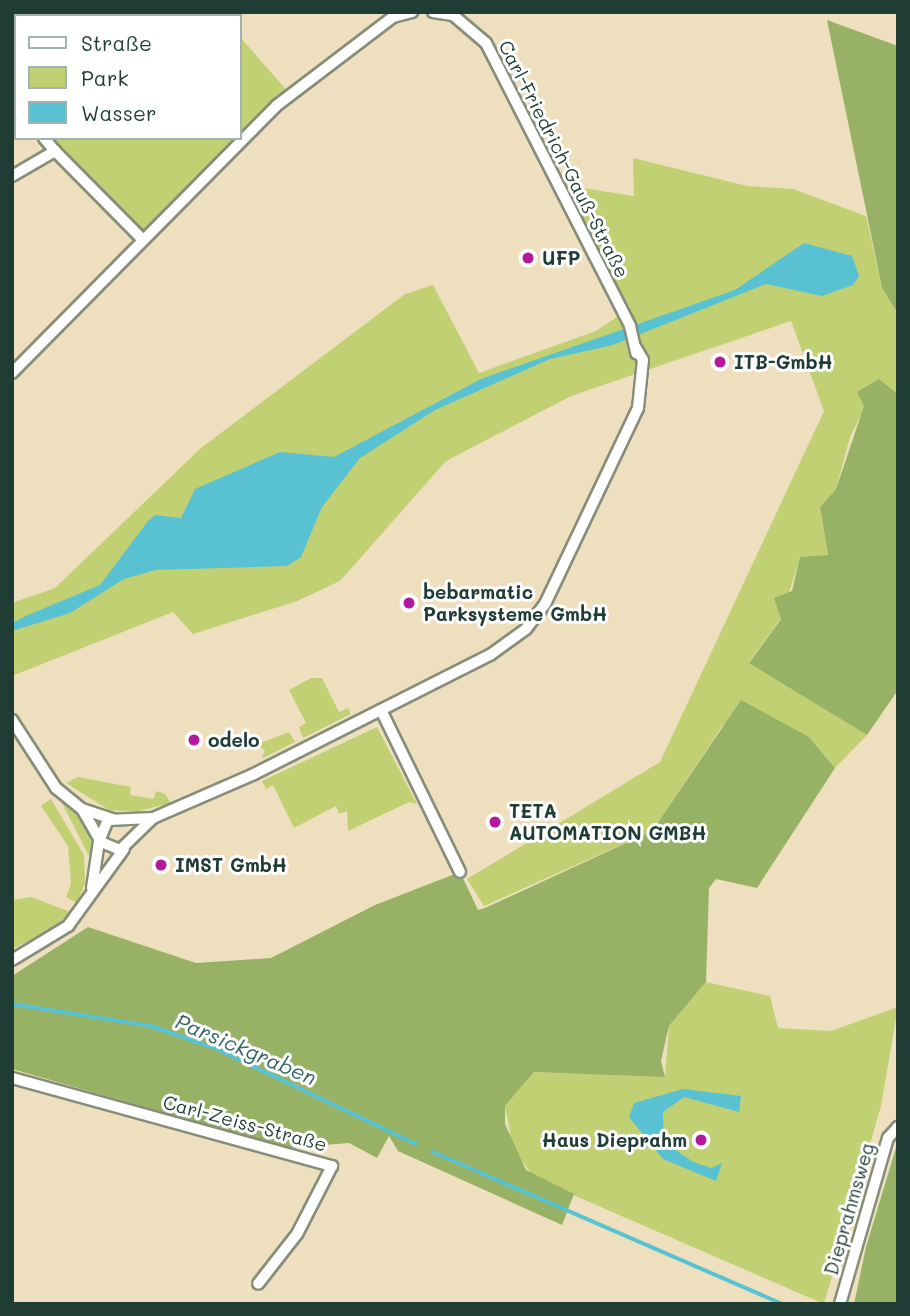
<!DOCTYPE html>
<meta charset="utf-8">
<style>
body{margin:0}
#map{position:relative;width:910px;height:1316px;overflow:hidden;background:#eee0bf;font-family:Mali,sans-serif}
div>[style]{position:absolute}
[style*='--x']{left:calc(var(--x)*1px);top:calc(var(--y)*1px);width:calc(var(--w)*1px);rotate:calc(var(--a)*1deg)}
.green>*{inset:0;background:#c1d073;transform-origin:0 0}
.forest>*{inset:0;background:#98b265}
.water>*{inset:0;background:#58c2d3}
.stream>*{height:3.5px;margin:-1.75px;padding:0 1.75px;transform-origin:1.75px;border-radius:1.75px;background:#58c2d3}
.roads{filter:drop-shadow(2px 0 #868e7a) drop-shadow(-2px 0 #868e7a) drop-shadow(0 2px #868e7a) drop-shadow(0 -2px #868e7a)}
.minor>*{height:10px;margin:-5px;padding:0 5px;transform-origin:5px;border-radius:5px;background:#fff}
.dots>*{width:19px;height:19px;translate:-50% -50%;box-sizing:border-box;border:4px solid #fff;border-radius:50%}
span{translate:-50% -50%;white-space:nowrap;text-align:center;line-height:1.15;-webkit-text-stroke:6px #fff;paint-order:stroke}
.street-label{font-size:19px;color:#1f3d34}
.poi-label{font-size:19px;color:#1f3d34;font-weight:700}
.left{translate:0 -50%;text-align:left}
.right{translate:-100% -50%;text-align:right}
.water-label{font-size:21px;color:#306564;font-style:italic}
.frame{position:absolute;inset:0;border:14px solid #1f3d34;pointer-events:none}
.legend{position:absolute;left:14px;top:14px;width:228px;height:126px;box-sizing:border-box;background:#fff;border:2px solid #a5b1ae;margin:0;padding:9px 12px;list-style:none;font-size:21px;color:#1f3d34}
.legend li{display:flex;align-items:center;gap:14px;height:35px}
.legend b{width:35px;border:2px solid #a5b1ae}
</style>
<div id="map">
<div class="green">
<i style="left:95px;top:12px;width:123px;height:11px"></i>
<i style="clip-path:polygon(240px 37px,290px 94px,142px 239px,44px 138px,240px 138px)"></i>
<i style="clip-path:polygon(633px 158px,747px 186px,793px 189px,866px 216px,882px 288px,898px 314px,898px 394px,879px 379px,850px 437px,836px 489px,820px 507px,828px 555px,800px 558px,781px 618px,749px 662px,867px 735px,835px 768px,809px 737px,723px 725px,652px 831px,484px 906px,467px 879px,660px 762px,824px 411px,791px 321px,571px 396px,446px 461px,340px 581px,297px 601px,193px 634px,173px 612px,12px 676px,12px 603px,55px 588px,201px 448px,405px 294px,433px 285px,479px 373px,596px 331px,630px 308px,557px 184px,634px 196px)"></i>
<i style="clip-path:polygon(311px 678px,322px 678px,339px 712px,348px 708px,351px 714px,303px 738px,299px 727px,306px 723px,289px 690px)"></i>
<i style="clip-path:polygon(377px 727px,417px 804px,409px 802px,348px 831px,347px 811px,339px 814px,336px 806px,294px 828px,273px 785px,266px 789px,262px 781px)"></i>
<i style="clip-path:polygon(289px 732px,295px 742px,261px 759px,265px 751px,258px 744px)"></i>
<i style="clip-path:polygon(78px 777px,131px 787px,130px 795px,154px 799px,156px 791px,165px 794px,171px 803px,135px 812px,109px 810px,66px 783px)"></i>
<i style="clip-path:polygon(59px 797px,83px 819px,96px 856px,89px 856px)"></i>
<i style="clip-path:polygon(51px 799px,84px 855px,85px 883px,77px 903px,66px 897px,71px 884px,68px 846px,41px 806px)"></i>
<i style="clip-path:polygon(32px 897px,70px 912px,54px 928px,12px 949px,12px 900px)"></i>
<i style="clip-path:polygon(706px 982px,770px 996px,778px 1028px,831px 1031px,898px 1007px,881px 1106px,824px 1304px,534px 1178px,513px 1148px,505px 1106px,534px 1072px,665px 1076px,669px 1026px)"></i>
</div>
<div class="forest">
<i style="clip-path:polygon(827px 20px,898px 46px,898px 314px,882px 288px)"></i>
<i style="clip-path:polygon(879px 379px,898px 394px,898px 690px,867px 735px,749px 663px,781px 619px,774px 598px,792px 591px,800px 557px,828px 555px,820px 507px,836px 489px,864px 406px,857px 392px)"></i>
<i style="clip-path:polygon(741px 700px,809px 737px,835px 768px,757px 888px,716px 879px,709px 888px,706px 982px,669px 1026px,661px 1061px,665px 1077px,534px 1072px,505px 1106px,505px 1124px,526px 1170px,574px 1194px,562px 1225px,398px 1151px,389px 1136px,377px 1158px,349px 1143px,286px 1148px,12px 1069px,12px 976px,88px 927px,196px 963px,271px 958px,375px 905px,460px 872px,478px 910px,485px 908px,652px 831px)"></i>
<i style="clip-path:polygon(898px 1141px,898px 1304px,854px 1304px,866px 1247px)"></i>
</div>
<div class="water">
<i style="clip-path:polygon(804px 243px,852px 256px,859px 276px,853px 285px,822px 296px,766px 284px,613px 345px,550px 359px,435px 410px,360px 458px,322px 507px,301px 557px,287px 566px,156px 570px,124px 579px,70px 613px,12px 631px,12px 623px,28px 615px,100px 585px,148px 521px,155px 515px,181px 518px,195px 489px,280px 452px,334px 457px,481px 379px,735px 290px)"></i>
<i style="clip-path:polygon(683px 1089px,741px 1096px,739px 1112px,684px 1097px,663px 1112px,664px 1142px,693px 1162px,711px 1168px,722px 1163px,716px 1181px,663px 1159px,629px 1117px,634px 1103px)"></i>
</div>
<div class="stream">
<i style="--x:12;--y:1004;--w:141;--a:9"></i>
<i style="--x:151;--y:1026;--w:68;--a:19"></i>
<i style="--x:215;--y:1048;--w:223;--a:25.5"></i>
<i style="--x:433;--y:1152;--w:382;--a:23.5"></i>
</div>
<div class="roads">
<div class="minor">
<i style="--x:433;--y:12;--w:20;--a:9"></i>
<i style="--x:453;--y:15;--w:43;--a:40.3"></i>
<i style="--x:486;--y:43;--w:318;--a:63"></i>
<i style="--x:630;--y:326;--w:28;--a:77"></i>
<i style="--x:85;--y:16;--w:11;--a:-22"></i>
<i style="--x:44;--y:138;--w:17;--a:50"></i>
<i style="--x:12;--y:176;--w:50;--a:-30.2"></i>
<i style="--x:55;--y:151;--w:124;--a:45.3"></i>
<i style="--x:12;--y:373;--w:375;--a:-45.3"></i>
<i style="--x:276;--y:106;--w:147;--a:-37.3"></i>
<i style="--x:393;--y:17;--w:20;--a:-15"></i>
<i style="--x:381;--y:710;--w:180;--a:64"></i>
<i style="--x:12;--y:720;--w:81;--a:57.1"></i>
<i style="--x:56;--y:788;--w:33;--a:39"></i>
<i style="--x:82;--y:809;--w:32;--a:18"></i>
<i style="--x:82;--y:809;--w:32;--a:60"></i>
<i style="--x:153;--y:818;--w:46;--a:135.9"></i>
<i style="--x:120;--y:850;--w:23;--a:-157"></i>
<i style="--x:99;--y:841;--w:23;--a:-67"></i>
<i style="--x:108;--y:820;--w:45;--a:-2.5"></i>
<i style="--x:153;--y:818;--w:110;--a:-23.5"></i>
<i style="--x:254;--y:774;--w:264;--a:-26.8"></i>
<i style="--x:490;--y:655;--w:44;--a:-35.8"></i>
<i style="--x:526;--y:629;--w:31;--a:-53"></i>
<i style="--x:545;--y:604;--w:217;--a:-64.6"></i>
<i style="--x:638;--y:408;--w:48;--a:-84.1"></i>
<i style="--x:643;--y:360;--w:14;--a:-120"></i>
<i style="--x:92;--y:888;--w:48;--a:-81.5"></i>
<i style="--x:12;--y:960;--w:66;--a:-31.3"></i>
<i style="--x:68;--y:926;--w:95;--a:-54"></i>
<i style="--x:12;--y:1078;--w:332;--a:15.4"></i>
<i style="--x:332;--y:1166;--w:76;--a:117.2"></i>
<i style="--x:297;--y:1234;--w:63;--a:128"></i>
<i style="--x:840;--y:1304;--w:173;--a:-73.9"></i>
<i style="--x:888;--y:1138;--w:15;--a:-48"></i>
</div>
</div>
<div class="dots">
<i style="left:528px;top:258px;background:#b5179e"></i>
<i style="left:720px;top:362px;background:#b5179e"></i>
<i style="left:409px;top:603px;background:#b5179e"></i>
<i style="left:194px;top:740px;background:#b5179e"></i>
<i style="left:495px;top:822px;background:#b5179e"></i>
<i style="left:161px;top:865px;background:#b5179e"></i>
<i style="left:701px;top:1140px;background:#b5179e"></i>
</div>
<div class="street-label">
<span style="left:564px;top:159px;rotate:63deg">Carl-Friedrich-Gauß-Straße</span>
<span style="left:245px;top:1123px;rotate:15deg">Carl-Zeiss-Straße</span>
<span style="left:849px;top:1209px;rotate:-74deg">Dieprahmsweg</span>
</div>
<div class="poi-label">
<span class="left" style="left:542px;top:258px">UFP</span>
<span class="left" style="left:734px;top:362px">ITB-GmbH</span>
<span class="left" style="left:423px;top:603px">bebarmatic<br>Parksysteme GmbH</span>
<span class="left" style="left:208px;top:740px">odelo</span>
<span class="left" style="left:509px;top:822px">TETA<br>AUTOMATION GMBH</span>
<span class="left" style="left:175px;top:865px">IMST GmbH</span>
<span class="right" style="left:687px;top:1140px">Haus Dieprahm</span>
</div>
<div class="water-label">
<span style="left:246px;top:1049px;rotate:23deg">Parsickgraben</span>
</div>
<div class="frame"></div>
<ul class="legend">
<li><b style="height:9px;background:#fff"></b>Straße</li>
<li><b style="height:19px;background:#c1d073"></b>Park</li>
<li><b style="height:19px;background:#58c2d3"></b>Wasser</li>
</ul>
</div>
